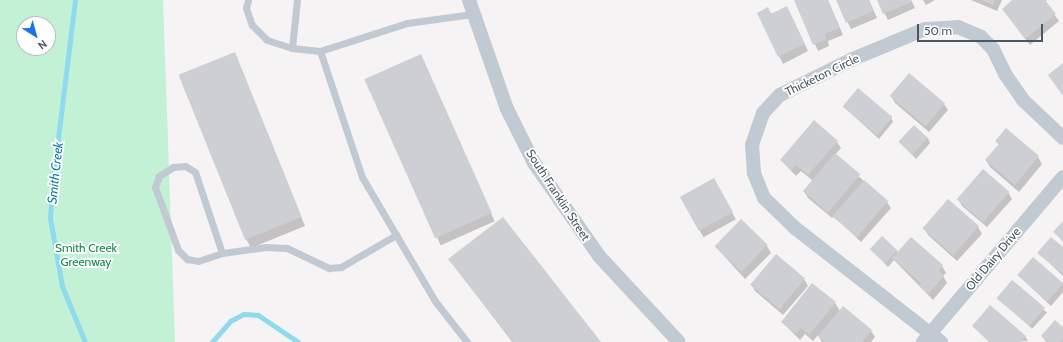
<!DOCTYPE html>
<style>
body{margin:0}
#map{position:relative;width:1063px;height:342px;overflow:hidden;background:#f5f3f3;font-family:Cabin,sans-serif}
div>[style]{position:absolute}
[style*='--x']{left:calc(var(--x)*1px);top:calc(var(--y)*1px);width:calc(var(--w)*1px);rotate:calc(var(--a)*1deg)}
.green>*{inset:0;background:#c3f1d5}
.shadow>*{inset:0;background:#0003;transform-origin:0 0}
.stream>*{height:5px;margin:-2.5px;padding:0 2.5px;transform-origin:2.5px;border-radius:2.5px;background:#90daee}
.building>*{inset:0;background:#cdcfd5;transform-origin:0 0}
.service>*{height:7px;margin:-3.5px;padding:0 3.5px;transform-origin:3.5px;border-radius:3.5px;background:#c1cad2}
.minor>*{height:14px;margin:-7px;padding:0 7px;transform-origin:7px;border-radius:7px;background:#c1cad2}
span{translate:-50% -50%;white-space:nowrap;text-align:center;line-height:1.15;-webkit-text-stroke:3.5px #fff;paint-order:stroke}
.street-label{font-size:12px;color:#4a5661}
.park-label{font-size:12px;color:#17864f}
.water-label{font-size:13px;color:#0c7c9b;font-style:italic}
.north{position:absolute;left:16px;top:16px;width:40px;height:40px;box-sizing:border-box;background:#fff;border:1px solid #b7bbc0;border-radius:50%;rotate:143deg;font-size:11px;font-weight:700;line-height:16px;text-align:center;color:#4a5661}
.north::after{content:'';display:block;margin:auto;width:14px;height:18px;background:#1a73e8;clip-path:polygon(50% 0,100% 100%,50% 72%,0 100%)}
.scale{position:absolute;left:917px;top:24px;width:126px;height:18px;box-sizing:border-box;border:2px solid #4a5661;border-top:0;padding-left:5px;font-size:12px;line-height:14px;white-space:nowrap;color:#4a5661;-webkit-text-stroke:3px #fff;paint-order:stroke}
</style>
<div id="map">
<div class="green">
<i style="clip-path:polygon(evenodd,0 0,163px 0,175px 342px,0 342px,0 0,24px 24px,48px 24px,48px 48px,24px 48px,24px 24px)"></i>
</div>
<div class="shadow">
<i style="clip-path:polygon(795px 0,828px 0,843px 35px,828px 41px,829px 46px,818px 51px)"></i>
<i style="clip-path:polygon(837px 0,869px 0,877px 18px,851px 29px)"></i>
<i style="clip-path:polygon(878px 0,911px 0,915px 8px,888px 20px)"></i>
<i style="clip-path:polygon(923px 0,935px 0,926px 5px)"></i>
<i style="clip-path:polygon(971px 0,1002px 0,997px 11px)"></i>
<i style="clip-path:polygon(1014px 0,1047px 0,1045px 2px,1059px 21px,1030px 45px,1003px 9px)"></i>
<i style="clip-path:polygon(758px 13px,790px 14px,808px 51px,783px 64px)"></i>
<i style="clip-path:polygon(235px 54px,305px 226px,251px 248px,246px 239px)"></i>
<i style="left:421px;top:56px;width:181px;height:59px;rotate:66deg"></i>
<i style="clip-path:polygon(891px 96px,944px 104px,948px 110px,929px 132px,895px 103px)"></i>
<i style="clip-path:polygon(843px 106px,891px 117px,893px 122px,879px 139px)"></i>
<i style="clip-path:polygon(1006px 129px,1038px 157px,1042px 164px,1019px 192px,990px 167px,986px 160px,999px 145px,996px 141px)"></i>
<i style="clip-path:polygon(928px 138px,930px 143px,916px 159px,900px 142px)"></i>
<i style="clip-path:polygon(837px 142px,841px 148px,835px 155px,887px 202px,891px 208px,861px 242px,834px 216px,832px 218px,808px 198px,804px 191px,813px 181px,801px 171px,796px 176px,781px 160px)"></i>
<i style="left:714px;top:180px;width:45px;height:37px;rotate:61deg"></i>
<i style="clip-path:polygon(1008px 192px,1012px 199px,987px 227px,962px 206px,958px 199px)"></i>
<i style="clip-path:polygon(1063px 222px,1063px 242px,1055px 232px)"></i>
<i style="clip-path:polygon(978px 227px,982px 234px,957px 261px,928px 235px,924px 228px)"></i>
<i style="clip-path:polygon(911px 239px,942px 266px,946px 273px,943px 276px,947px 283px,933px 300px,894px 260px,888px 267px,871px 249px,896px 250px,898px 253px)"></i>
<i style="clip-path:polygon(715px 246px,767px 246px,771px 253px,745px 279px)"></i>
<i style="clip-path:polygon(1063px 249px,1063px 276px,1039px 253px)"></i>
<i style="clip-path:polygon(777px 255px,804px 279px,808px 286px,783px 315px,755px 291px,751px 284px)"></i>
<i style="clip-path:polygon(1033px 258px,1063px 284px,1063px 292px,1051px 306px,1018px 275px)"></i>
<i style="clip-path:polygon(450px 260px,600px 342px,512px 342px)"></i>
<i style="left:1012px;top:281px;width:47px;height:22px;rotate:42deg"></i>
<i style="clip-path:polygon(835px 303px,840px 311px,871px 331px,875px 337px,871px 342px,822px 342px,818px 335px,813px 341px,805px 334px,800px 340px,782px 322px)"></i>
<i style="clip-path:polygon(973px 326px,1025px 336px,1028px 341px,989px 342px)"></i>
<i style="clip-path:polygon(1063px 328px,1063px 342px,1046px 342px,1042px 336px)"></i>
</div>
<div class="stream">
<i style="--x:75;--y:0;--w:179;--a:97"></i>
<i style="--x:53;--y:178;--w:40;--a:94.3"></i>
<i style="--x:50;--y:218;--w:69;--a:80"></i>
<i style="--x:62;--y:286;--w:61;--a:67.7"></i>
<i style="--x:212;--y:342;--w:28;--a:-49"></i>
<i style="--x:230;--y:321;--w:16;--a:-27"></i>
<i style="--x:244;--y:314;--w:14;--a:4"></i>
<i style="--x:258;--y:315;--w:48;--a:34"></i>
</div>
<div class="building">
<i style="clip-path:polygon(794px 0,828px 0,840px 28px,825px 34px,826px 39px,813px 45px)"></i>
<i style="clip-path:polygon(836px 0,869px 0,874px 11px,846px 23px)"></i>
<i style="clip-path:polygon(877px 0,911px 0,912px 2px,883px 14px)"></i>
<i style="clip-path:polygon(981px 0,995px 0,993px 5px)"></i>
<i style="clip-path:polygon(1012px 0,1045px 0,1056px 14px,1025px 39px,1002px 9px)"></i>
<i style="clip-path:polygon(787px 6px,805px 44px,778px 57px,757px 13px,768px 7px,771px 14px)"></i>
<i style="left:235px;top:52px;width:178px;height:61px;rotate:68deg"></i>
<i style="left:421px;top:54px;width:174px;height:62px;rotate:66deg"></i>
<i style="clip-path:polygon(1063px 63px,1063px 96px,1048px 75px)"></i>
<i style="left:909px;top:73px;width:47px;height:30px;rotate:40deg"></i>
<i style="left:858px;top:88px;width:45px;height:24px;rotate:40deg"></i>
<i style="clip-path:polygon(814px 120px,838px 141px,808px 175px,796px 165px,792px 170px,780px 160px)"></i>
<i style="left:914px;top:125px;width:19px;height:23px;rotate:43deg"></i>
<i style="clip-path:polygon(1006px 128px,1039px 156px,1015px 185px,985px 160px,999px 144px,995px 141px)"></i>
<i style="left:835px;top:153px;width:33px;height:50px;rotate:40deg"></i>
<i style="left:983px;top:169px;width:35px;height:40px;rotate:41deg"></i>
<i style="left:714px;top:178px;width:39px;height:39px;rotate:61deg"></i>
<i style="left:864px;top:180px;width:32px;height:48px;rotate:41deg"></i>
<i style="left:948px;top:199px;width:41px;height:39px;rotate:41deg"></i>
<i style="clip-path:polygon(503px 217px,601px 342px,513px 342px,448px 259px)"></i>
<i style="left:741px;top:219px;width:37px;height:38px;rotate:44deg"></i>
<i style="clip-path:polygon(1063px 221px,1063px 240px,1053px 232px)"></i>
<i style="left:882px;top:236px;width:21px;height:18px;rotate:43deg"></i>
<i style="clip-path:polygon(911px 237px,943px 265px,939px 271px,944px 276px,928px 294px,919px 286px,921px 283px,892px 258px)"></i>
<i style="clip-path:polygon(1051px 237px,1063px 247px,1063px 274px,1037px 253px)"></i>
<i style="left:776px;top:254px;width:38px;height:40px;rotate:40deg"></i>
<i style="left:1033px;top:257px;width:40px;height:24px;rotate:41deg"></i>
<i style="left:1012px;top:280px;width:43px;height:24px;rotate:40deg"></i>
<i style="clip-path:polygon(812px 283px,836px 302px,809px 335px,801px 328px,796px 334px,781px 322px)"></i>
<i style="clip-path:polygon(990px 305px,1026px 336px,1021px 342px,990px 342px,972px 326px)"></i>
<i style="clip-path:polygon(843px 306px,872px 330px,862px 342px,825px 342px,818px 336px)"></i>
<i style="clip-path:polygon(1055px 320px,1063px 327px,1063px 339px,1060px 342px,1048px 342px,1041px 336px)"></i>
</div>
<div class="service">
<i style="--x:248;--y:0;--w:8;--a:104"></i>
<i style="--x:246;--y:8;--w:18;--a:71"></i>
<i style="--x:252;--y:25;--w:21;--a:45"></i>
<i style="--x:267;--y:40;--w:26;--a:18"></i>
<i style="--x:292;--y:48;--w:28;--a:6"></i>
<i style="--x:292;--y:48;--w:48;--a:-84.1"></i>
<i style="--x:222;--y:253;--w:85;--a:-108.4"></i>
<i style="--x:195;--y:172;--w:12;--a:-149"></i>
<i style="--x:185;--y:166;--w:12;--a:175"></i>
<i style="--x:173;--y:167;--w:17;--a:147"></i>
<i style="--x:159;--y:176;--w:12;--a:110"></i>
<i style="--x:155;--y:187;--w:67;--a:69.9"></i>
<i style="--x:178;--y:250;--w:13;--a:45"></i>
<i style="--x:187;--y:259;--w:11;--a:10"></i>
<i style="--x:198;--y:261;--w:25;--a:-18"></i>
<i style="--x:222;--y:253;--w:44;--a:-7.8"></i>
<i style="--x:266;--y:247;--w:21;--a:3"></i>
<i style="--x:287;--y:248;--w:47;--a:25.5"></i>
<i style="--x:329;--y:268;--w:12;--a:-5"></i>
<i style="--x:341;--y:267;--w:64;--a:-30.2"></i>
<i style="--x:467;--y:342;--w:52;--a:-128"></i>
<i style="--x:435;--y:301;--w:144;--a:-120.5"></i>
<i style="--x:362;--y:177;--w:133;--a:-108.4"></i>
<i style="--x:320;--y:51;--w:91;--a:-17.8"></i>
<i style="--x:407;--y:23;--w:66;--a:-7.9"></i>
</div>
<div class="minor">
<i style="--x:469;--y:0;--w:115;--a:70.8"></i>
<i style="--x:507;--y:109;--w:60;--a:63.4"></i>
<i style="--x:534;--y:163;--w:113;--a:55"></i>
<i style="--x:599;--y:256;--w:117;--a:47.1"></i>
<i style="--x:923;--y:342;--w:216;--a:-49.7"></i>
<i style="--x:941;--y:342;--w:187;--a:-142"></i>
<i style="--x:794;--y:227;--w:42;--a:-136"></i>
<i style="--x:764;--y:198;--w:27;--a:-112"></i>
<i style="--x:754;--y:173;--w:28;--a:-94"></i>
<i style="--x:752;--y:145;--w:34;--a:-71"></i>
<i style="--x:763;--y:113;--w:25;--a:-47"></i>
<i style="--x:780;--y:95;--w:81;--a:-26.3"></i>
<i style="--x:853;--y:59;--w:78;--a:-22.6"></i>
<i style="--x:925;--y:29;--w:33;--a:-3"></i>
<i style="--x:958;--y:27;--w:25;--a:23"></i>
<i style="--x:981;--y:37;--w:17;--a:45"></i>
<i style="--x:993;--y:49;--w:28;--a:64"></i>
<i style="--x:1005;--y:74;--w:32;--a:55"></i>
<i style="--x:1023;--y:100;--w:55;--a:43.5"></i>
</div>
<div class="street-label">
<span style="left:822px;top:75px;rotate:-26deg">Thicketon Circle</span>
<span style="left:558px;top:195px;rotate:57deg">South Franklin Street</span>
<span style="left:993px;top:259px;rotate:-50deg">Old Dairy Drive</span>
</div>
<div class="park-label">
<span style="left:86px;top:255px">Smith Creek<br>Greenway</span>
</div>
<div class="water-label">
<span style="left:55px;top:173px;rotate:-84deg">Smith Creek</span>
</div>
<div class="north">N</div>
<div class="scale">50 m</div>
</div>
